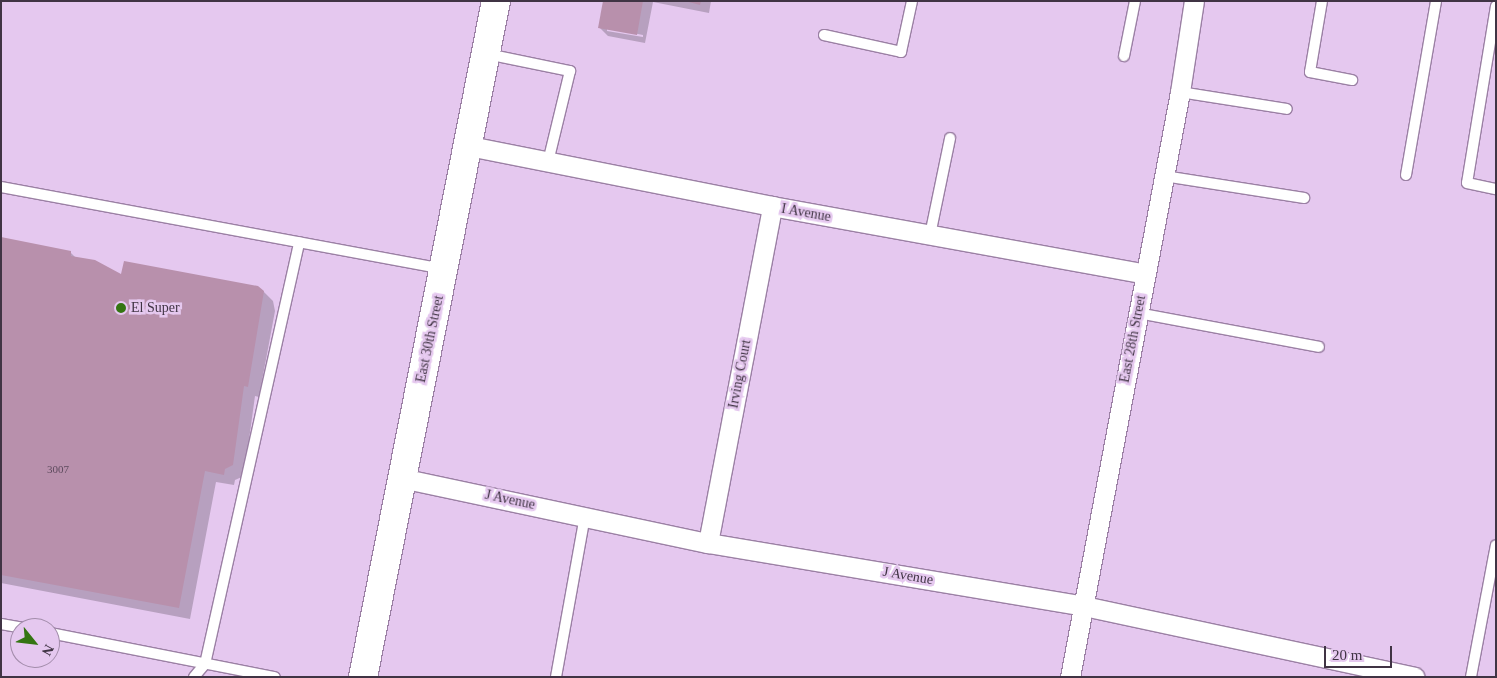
<!DOCTYPE html>
<style>
body{margin:0}
#map{position:relative;width:1497px;height:678px;overflow:hidden;background:#e5c8ef;font-family:"Times New Roman",serif}
div>[style]{position:absolute}
[style*='--x']{left:calc(var(--x)*1px);top:calc(var(--y)*1px);width:calc(var(--w)*1px);rotate:calc(var(--a)*1deg)}
.shadow>*{inset:0;background:#0003}
.building>*{inset:0;background:#b890ac}
.roads{filter:drop-shadow(1px 0 #9b80a4) drop-shadow(-1px 0 #9b80a4) drop-shadow(0 1px #9b80a4) drop-shadow(0 -1px #9b80a4)}
.service>*{height:10px;margin:-5px;padding:0 5px;transform-origin:5px;border-radius:5px;background:#fff}
.minor>*{height:19px;margin:-9.5px;padding:0 9.5px;transform-origin:9.5px;border-radius:9.5px;background:#fff}
.secondary>*{height:28px;margin:-14px;padding:0 14px;transform-origin:14px;border-radius:14px;background:#fff}
.dots>*{width:14px;height:14px;translate:-50% -50%;box-sizing:border-box;border:2px solid #e5c8ef;border-radius:50%}
span{translate:-50% -50%;white-space:nowrap;text-align:center;line-height:1.15;-webkit-text-stroke:5px #e5c8ef;paint-order:stroke}
.number-label{font-size:11px;color:#5e4b5e}
.number-label span{-webkit-text-stroke-width:0}
.street-label{font-size:14px;color:#403444}
.poi-label{font-size:14px;color:#403444}
.left{translate:0 -50%;text-align:left}
.frame{position:absolute;inset:0;border:2px solid #403444;pointer-events:none}
.north{position:absolute;left:10px;top:618px;width:50px;height:50px;box-sizing:border-box;background:#e5c8ef;border:1px solid #a38dab;border-radius:50%;rotate:119deg;font-size:14px;font-weight:700;line-height:20px;text-align:center;color:#403444}
.north::after{content:'';display:block;margin:auto;width:18px;height:22px;background:#347512;clip-path:polygon(50% 0,100% 100%,50% 72%,0 100%)}
.scale{position:absolute;left:1324px;top:646px;width:68px;height:22px;box-sizing:border-box;border:2px solid #403444;border-top:0;padding-left:6px;font-size:15px;line-height:18px;white-space:nowrap;color:#403444;-webkit-text-stroke:4px #e5c8ef;paint-order:stroke}
</style>
<div id="map">
<div class="shadow">
<i style="clip-path:polygon(evenodd,604px 1px,711px 1px,709px 13px,653px 2px,645px 43px,608px 36px,599px 27px,604px 1px,607px 28px,643px 35px,643px 37px,607px 31px,607px 28px)"></i>
<i style="clip-path:polygon(1px 238px,70px 252px,76px 258px,122px 276px,262px 290px,273px 301px,275px 311px,259px 397px,255px 396px,244px 476px,235px 480px,234px 485px,216px 482px,190px 619px,1px 583px)"></i>
</div>
<div class="building">
<i style="clip-path:polygon(603px 1px,643px 1px,637px 35px,598px 28px)"></i>
<i style="clip-path:polygon(685px 1px,701px 1px,700px 5px)"></i>
<i style="clip-path:polygon(1px 237px,71px 251px,71px 256px,95px 260px,121px 274px,124px 261px,258px 286px,264px 291px,248px 387px,244px 386px,233px 465px,225px 469px,224px 475px,205px 471px,179px 608px,1px 575px)"></i>
</div>
<div class="roads">
<div class="service">
<i style="--x:1322;--y:1;--w:72;--a:99.6"></i>
<i style="--x:1310;--y:72;--w:43;--a:10.8"></i>
<i style="--x:1496;--y:6;--w:179;--a:99.3"></i>
<i style="--x:1467;--y:183;--w:30;--a:12"></i>
<i style="--x:824;--y:35;--w:79;--a:12.4"></i>
<i style="--x:901;--y:52;--w:52;--a:-77.8"></i>
<i style="--x:487;--y:54;--w:85;--a:11.6"></i>
<i style="--x:570;--y:71;--w:94;--a:103.6"></i>
<i style="--x:1124;--y:56;--w:56;--a:-78.7"></i>
<i style="--x:1180;--y:92;--w:108;--a:9"></i>
<i style="--x:1406;--y:175;--w:177;--a:-80.2"></i>
<i style="--x:1164;--y:176;--w:142;--a:8.9"></i>
<i style="--x:1;--y:187;--w:450;--a:10.5"></i>
<i style="--x:930;--y:235;--w:99;--a:-78.3"></i>
<i style="--x:1138;--y:313;--w:184;--a:10.6"></i>
<i style="--x:1;--y:624;--w:23;--a:10"></i>
<i style="--x:50;--y:633;--w:229;--a:11.1"></i>
<i style="--x:194;--y:677;--w:17;--a:-50"></i>
<i style="--x:205;--y:664;--w:432;--a:-77.4"></i>
<i style="--x:556;--y:677;--w:164;--a:-79.8"></i>
<i style="--x:1471;--y:677;--w:134;--a:-79.3"></i>
</div>
<div class="minor">
<i style="--x:469;--y:146;--w:309;--a:11.2"></i>
<i style="--x:772;--y:206;--w:379;--a:10.3"></i>
<i style="--x:401;--y:478;--w:314;--a:12"></i>
<i style="--x:708;--y:543;--w:381;--a:9.5"></i>
<i style="--x:1084;--y:606;--w:338;--a:12.1"></i>
<i style="--x:708;--y:543;--w:343;--a:-79.2"></i>
<i style="--x:1070;--y:677;--w:595;--a:-79.35"></i>
<i style="--x:1180;--y:92;--w:92;--a:-81.3"></i>
</div>
<div class="secondary">
<i style="--x:363;--y:677;--w:689;--a:-78.87"></i>
</div>
</div>
<div class="dots">
<i style="left:121px;top:308px;background:#347512"></i>
</div>
<div class="number-label">
<span style="left:58px;top:469px">3007</span>
</div>
<div class="street-label">
<span style="left:806px;top:213px;rotate:10deg">I Avenue</span>
<span style="left:430px;top:339px;rotate:-78deg">East 30th Street</span>
<span style="left:1133px;top:339px;rotate:-79deg">East 28th Street</span>
<span style="left:740px;top:374px;rotate:-79deg">Irving Court</span>
<span style="left:510px;top:500px;rotate:12deg">J Avenue</span>
<span style="left:908px;top:576px;rotate:10deg">J Avenue</span>
</div>
<div class="poi-label">
<span class="left" style="left:131px;top:308px">El Super</span>
</div>
<div class="frame"></div>
<div class="north">N</div>
<div class="scale">20 m</div>
</div>
